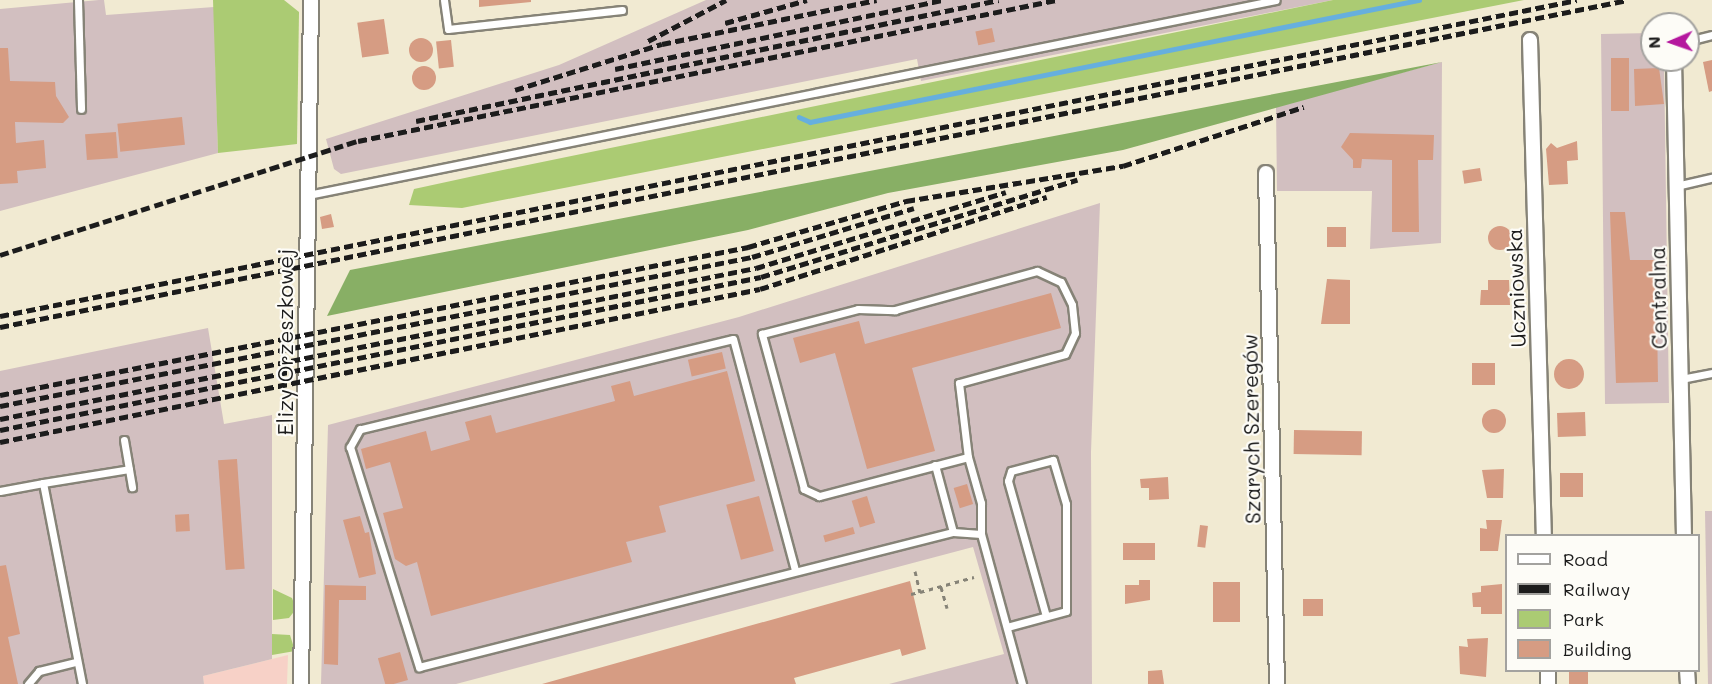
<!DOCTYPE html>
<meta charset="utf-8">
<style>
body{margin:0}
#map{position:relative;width:1712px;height:684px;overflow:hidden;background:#f1ead2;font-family:Mali,sans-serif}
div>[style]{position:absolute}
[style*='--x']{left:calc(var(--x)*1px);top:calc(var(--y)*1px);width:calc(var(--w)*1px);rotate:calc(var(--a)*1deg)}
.built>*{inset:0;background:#f7d1c7}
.industrial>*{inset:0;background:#d2bfc0}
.green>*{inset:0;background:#abcb73}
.forest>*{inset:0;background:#88af65}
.stream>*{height:4.5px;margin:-2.25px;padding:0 2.25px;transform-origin:2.25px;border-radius:2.25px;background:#66afde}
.building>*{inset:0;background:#d69c83;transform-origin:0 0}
.round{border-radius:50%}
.path>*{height:3px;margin-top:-1.5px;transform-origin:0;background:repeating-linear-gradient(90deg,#868377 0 4.5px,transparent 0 9px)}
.roads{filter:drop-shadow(2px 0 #868377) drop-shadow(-2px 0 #868377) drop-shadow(0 2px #868377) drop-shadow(0 -2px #868377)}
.service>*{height:7px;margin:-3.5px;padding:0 3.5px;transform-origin:3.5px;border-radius:3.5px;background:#fff}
.minor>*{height:14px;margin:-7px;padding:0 7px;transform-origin:7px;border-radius:7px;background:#fff}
.rail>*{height:4.5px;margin-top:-2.25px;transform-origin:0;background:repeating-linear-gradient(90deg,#1c1c1c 0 9px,transparent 0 13.5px)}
span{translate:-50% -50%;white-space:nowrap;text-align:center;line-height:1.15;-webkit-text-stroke:4.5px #fdfcf7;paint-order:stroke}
.street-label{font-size:21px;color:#1c1c1c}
.legend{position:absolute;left:1505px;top:534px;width:195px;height:138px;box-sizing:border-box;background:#fdfcf7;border:2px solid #a3a29f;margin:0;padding:8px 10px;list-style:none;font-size:18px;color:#1c1c1c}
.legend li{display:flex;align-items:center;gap:12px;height:30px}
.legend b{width:30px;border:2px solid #a3a29f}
.north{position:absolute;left:1640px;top:12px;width:60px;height:60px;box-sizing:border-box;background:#fdfcf7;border:2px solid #a3a29f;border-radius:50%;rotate:268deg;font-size:16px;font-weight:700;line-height:24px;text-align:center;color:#1c1c1c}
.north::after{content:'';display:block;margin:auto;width:21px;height:27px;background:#b5179e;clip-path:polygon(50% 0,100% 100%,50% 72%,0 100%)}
</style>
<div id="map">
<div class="built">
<i style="clip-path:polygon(288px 655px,287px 684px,204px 684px,203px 676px)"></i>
</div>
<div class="industrial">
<i style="clip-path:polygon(99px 0,104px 0,106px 15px,214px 7px,218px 153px,0 211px,0 9px)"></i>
<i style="clip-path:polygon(706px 0,1333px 0,921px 81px,917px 59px,341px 174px,334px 169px,326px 139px,559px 65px)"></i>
<i style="clip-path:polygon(1652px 33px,1652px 60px,1664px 60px,1669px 403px,1605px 404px,1601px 34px)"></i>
<i style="clip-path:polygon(1442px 62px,1441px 243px,1370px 249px,1372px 191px,1277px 191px,1276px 106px)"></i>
<i style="clip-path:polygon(1100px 203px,1091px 452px,1092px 684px,889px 684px,1004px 654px,973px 547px,456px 684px,321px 684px,328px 425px,739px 317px)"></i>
<i style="clip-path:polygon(208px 328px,224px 424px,272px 415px,272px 659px,203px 676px,204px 684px,0 684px,0 371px)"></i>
<i style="clip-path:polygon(1705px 511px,1712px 511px,1712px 684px,1708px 684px)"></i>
</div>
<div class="green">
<i style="clip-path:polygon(213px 0,284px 0,299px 12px,297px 144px,218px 153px)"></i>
<i style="clip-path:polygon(1333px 0,1524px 0,462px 208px,409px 205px,414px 189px,474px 176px)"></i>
<i style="clip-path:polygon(273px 589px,292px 598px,296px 609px,289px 618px,273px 620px)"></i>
<i style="clip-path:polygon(272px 634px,290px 635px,295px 651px,272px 655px)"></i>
</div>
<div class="forest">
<i style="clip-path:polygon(1442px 62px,1123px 150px,888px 193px,748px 230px,327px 316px,350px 270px)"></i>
</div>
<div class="stream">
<i style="--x:799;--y:117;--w:12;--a:24"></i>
<i style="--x:810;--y:122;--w:621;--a:-11.33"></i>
</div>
<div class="building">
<i style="clip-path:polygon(479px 0,531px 0,531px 2px,479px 7px)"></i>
<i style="left:384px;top:19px;width:35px;height:27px;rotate:82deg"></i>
<i style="left:992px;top:28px;width:14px;height:17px;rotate:78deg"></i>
<i class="round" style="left:409px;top:38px;width:24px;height:24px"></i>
<i style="left:451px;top:40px;width:27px;height:15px;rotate:84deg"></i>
<i style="clip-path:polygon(0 48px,8px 48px,10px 81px,55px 82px,56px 96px,69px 117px,63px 123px,15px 122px,16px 143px,44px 140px,46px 168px,17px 171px,18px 183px,0 184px)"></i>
<i style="left:1611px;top:58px;width:18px;height:53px"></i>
<i style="clip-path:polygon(1712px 60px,1712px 91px,1709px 92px,1703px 62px)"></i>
<i class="round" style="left:412px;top:66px;width:24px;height:24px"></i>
<i style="clip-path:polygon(1659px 68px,1664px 104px,1635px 106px,1634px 69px)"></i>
<i style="left:182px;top:117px;width:28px;height:65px;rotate:84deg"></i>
<i style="left:116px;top:132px;width:26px;height:31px;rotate:86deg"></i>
<i style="clip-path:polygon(1350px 133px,1434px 135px,1433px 160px,1418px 160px,1419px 232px,1392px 232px,1392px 160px,1362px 159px,1361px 168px,1353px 168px,1353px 160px,1341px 147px)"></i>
<i style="clip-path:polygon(1577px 141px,1578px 160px,1567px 161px,1568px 184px,1549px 185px,1546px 149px,1551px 143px,1557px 148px)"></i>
<i style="left:1480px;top:168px;width:13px;height:18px;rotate:81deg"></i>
<i style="clip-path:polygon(1610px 212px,1625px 212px,1630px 260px,1656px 260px,1658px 382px,1616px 383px)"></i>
<i style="clip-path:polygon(331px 214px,334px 227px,322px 229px,320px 217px)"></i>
<i class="round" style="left:1488px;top:226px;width:24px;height:24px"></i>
<i style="left:1327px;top:227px;width:19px;height:20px"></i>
<i style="clip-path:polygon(1327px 279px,1350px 280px,1350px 324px,1321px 324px)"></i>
<i style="clip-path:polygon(1488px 280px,1509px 280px,1510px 305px,1480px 305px,1481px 290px,1488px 290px)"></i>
<i style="clip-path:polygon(1051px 293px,1061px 328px,912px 368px,935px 451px,867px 469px,835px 353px,800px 363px,793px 338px,859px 321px,865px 344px)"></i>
<i style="left:722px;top:352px;width:17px;height:35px;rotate:77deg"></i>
<i class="round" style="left:1554px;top:359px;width:30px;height:30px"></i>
<i style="left:1472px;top:363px;width:23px;height:22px"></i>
<i style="clip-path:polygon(727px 371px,755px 481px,659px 506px,666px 532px,626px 542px,632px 562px,431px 616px,417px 562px,406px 566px,395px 559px,383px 513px,403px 508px,390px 462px,366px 469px,361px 449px,426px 431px,431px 451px,470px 440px,465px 422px,491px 415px,496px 433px,615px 401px,611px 386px,630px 381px,634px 396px)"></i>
<i class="round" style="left:1482px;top:409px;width:24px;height:24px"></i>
<i style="left:1585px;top:412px;width:24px;height:28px;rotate:88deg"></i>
<i style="left:1294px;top:430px;width:68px;height:24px;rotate:1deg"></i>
<i style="left:237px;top:459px;width:110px;height:19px;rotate:86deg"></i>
<i style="clip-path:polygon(1504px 469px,1503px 498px,1487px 498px,1482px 470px)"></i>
<i style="left:1583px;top:473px;width:24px;height:23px;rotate:90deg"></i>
<i style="clip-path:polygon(1168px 477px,1169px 499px,1149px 500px,1149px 488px,1141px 488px,1140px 479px)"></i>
<i style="left:967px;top:484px;width:21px;height:14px;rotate:73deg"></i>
<i style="left:759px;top:496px;width:57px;height:34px;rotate:75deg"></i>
<i style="left:867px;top:496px;width:28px;height:16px;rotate:73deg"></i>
<i style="left:189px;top:514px;width:17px;height:14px;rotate:87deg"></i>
<i style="clip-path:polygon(360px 516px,365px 533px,369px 532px,376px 574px,359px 578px,343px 520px)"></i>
<i style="clip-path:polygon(1486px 520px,1502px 520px,1498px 551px,1480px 551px,1480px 528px,1487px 529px)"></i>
<i style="left:1200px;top:525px;width:8px;height:22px;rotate:7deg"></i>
<i style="left:853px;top:527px;width:7px;height:31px;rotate:74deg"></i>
<i style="left:1123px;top:543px;width:32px;height:17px"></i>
<i style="clip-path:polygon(6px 565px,20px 634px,8px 637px,18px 684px,0 684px,0 566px)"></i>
<i style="clip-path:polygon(1139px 580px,1150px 580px,1150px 600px,1125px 604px,1125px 585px,1139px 585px)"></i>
<i style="clip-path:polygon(910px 581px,926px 649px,902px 656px,900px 649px,794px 678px,796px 684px,542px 684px)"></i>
<i style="left:1213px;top:582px;width:27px;height:40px"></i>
<i style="clip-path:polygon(1502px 584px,1502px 614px,1481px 614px,1481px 607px,1473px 607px,1472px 593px,1481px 592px,1481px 586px)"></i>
<i style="clip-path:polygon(325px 585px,366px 586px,366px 600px,339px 600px,338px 665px,324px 664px)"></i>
<i style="left:1303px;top:599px;width:20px;height:17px"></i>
<i style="clip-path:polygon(1488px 638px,1486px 677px,1460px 674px,1459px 646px,1468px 647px,1467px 639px)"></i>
<i style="left:400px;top:652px;width:29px;height:23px;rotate:74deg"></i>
<i style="clip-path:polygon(1162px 670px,1164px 684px,1148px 684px,1148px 671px)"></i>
<i style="left:1569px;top:670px;width:19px;height:14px"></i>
</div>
<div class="path">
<i style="--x:915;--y:571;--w:22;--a:77"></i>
<i style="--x:920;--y:592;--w:56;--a:-15.5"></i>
<i style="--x:941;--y:587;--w:22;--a:74"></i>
<i style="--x:911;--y:594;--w:9;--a:-13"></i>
</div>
<div class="roads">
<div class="service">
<i style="--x:78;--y:0;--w:109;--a:88.4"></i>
<i style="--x:444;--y:0;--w:29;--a:82"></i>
<i style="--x:448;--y:29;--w:175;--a:-6.2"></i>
<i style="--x:1688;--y:41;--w:25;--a:-14"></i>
<i style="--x:1676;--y:186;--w:37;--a:-13"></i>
<i style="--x:308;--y:195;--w:987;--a:-11.39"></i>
<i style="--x:1037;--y:271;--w:26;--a:25"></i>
<i style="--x:1061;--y:282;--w:25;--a:64"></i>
<i style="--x:1072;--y:305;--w:28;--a:84"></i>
<i style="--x:1075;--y:333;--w:23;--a:115"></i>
<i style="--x:1065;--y:354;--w:110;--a:164.7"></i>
<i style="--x:959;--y:383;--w:75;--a:83.1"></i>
<i style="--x:968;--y:457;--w:154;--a:165.3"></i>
<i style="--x:819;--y:496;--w:17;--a:-155"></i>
<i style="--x:804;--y:489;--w:161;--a:-105.2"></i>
<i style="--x:762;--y:334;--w:99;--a:-14.6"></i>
<i style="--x:858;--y:309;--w:37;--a:2"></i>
<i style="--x:895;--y:310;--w:147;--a:-15.4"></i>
<i style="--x:1681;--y:379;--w:32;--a:-11"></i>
<i style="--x:124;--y:440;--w:48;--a:80.3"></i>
<i style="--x:968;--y:457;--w:48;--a:74.2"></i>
<i style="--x:981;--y:503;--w:31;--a:90"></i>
<i style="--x:935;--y:465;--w:69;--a:75"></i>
<i style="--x:43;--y:483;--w:87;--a:-9.2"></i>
<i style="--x:0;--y:491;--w:44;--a:-10.5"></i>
<i style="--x:43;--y:483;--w:205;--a:79"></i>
<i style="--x:795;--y:570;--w:239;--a:-105"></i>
<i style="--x:733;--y:339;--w:384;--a:166.4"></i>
<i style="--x:360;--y:429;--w:21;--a:119"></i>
<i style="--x:350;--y:447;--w:231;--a:72.6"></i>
<i style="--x:419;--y:667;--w:551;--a:-14.19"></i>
<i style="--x:953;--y:532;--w:28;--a:4"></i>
<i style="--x:981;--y:534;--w:156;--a:74.7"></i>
<i style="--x:1007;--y:627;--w:61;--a:-15.2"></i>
<i style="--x:1066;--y:611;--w:107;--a:-90"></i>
<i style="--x:1066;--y:504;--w:46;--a:-106.5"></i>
<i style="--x:1053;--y:460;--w:43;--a:165.3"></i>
<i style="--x:1011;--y:471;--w:10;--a:107"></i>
<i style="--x:1008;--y:481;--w:140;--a:74.3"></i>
<i style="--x:28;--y:684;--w:17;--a:-50"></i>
<i style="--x:39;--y:671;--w:37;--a:-14"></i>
</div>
<div class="minor">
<i style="--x:1530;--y:40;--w:496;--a:88.4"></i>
<i style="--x:1674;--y:60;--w:476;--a:88.8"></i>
<i style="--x:1266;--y:173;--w:511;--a:88.77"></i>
<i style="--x:1548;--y:670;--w:14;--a:90"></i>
<i style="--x:1687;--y:670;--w:14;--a:86"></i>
<i style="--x:301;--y:684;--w:684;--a:-89.16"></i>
</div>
</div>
<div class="rail">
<i style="--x:725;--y:23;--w:85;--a:-15.7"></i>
<i style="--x:648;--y:41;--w:88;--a:-27.7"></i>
<i style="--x:615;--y:69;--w:334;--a:-11.9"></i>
<i style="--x:515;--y:90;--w:154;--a:-17.4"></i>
<i style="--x:662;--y:44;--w:219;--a:-11.6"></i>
<i style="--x:416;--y:121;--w:595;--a:-11.73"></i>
<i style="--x:0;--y:255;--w:376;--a:-17.7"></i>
<i style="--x:358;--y:141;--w:712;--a:-11.42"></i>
<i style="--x:0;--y:316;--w:1608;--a:-11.33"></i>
<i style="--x:0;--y:327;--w:1660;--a:-11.36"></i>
<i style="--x:0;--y:395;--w:763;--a:-11.19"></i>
<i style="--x:748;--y:247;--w:165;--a:-16.2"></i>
<i style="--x:906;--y:201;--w:220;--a:-9.2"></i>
<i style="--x:1123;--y:166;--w:190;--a:-18.1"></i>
<i style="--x:0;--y:406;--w:767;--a:-11.21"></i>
<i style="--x:752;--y:257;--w:169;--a:-16.8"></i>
<i style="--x:0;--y:419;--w:771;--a:-11.3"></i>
<i style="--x:756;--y:268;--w:261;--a:-16.9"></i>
<i style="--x:0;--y:430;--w:776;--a:-11.37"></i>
<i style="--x:761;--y:277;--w:331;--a:-17.1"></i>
<i style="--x:0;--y:442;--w:775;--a:-11.38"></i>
<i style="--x:760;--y:289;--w:301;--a:-17.8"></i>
</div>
<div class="street-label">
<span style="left:1516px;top:288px;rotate:-92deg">Uczniowska</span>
<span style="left:1658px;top:298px;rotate:-91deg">Centralna</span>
<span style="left:285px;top:342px;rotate:-90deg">Elizy Orzeszkowej</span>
<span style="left:1251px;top:429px;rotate:-91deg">Szarych Szeregów</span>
</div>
<ul class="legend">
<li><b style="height:8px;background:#fff"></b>Road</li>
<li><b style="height:8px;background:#1c1c1c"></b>Railway</li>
<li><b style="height:16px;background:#abcb73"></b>Park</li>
<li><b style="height:16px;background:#d69c83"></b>Building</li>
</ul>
<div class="north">N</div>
</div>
